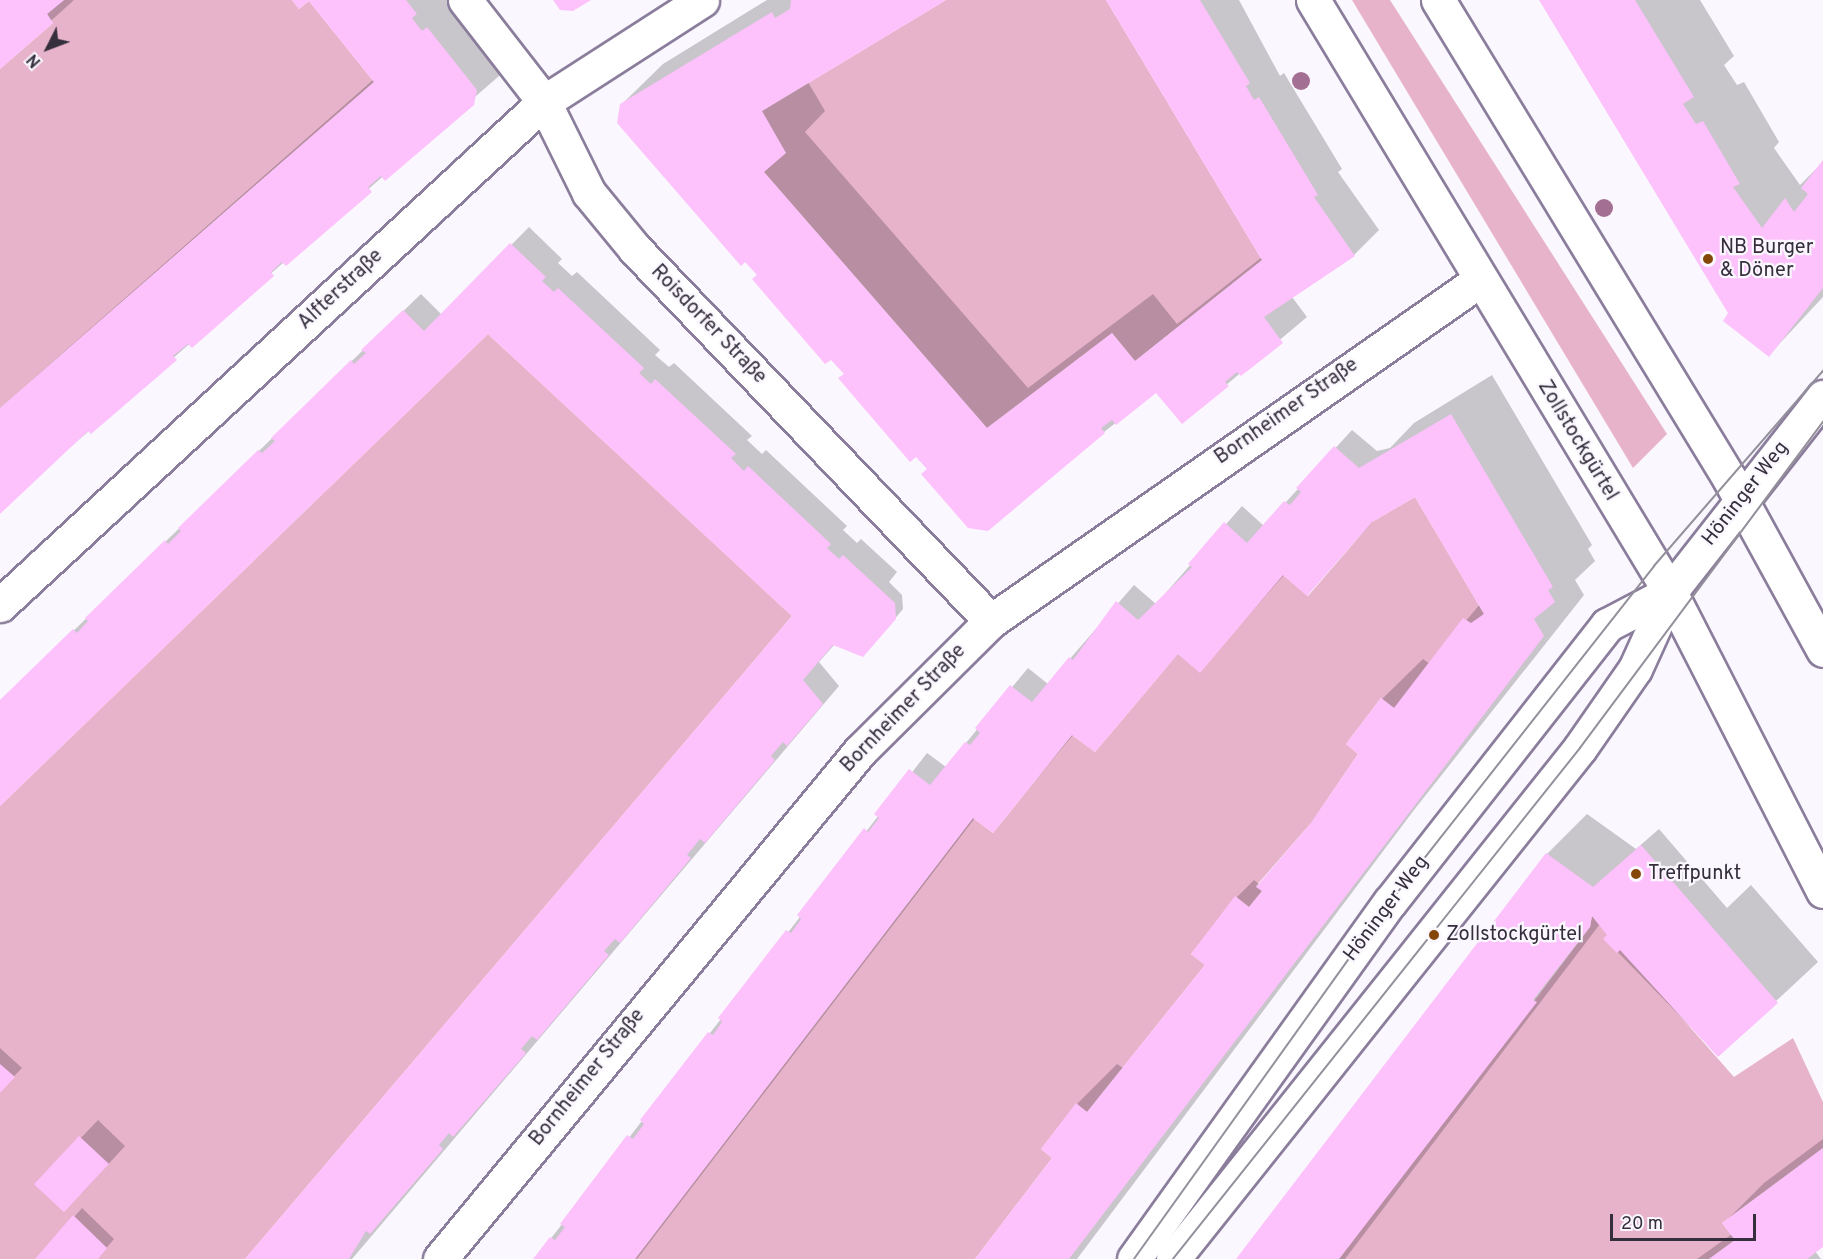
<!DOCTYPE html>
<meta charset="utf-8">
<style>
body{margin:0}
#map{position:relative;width:1823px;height:1259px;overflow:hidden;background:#faf7fe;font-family:Overpass,sans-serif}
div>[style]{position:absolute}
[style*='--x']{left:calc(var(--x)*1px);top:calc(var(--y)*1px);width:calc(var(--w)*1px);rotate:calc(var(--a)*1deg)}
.green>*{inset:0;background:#e7b3cb}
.shadow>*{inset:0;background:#0003}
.building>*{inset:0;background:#fdc1fb;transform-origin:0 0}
.roads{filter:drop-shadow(2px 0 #8b7d9c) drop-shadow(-2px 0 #8b7d9c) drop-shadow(0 2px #8b7d9c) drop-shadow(0 -2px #8b7d9c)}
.minor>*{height:33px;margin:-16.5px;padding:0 16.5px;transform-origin:16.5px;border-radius:16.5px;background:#fff}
.tertiary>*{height:33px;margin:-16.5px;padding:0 16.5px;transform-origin:16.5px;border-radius:16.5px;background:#fff}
.secondary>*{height:33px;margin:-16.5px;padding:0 16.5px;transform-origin:16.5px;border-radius:16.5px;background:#fff}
.tram>*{height:1.5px;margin:-0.75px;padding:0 0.75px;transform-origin:0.75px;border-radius:0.75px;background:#94909b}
.trees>*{width:18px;height:18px;margin:-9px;border-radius:50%;background:#a36f92}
.dots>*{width:16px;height:16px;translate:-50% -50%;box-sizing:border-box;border:3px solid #faf7fe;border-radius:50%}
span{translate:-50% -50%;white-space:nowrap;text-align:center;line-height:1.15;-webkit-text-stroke:4.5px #faf7fe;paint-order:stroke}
.poi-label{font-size:20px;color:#352f3d}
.left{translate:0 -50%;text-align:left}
.street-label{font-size:20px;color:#352f3d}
.north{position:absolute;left:18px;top:18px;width:60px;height:60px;-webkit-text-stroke:4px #faf7fe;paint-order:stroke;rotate:228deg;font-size:16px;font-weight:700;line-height:24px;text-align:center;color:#352f3d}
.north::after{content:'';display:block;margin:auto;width:21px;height:27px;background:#352f3d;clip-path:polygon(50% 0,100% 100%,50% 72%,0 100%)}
.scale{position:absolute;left:1610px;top:1214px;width:146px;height:27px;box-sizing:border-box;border:3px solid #352f3d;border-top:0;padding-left:8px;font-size:18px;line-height:21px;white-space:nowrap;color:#352f3d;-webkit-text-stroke:4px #faf7fe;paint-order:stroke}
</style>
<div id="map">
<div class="green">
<i style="clip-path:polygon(64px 0,292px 0,299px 9px,309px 1px,374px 82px,0 408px,0 69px,53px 23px,47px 14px)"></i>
<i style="clip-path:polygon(946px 0,1106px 0,1262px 260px,1135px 361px,1112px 333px,987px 428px,764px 172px,762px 111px)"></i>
<i style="clip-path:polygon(1352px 0,1390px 0,1667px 434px,1633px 468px)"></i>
<i style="clip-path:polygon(488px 334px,792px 616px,245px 1259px,0 1259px,0 806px)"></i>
<i style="clip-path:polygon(1415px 497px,1484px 614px,1394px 708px,1381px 698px,1346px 744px,1358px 754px,1311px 823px,1256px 886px,1262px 891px,1249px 907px,1236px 897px,1191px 954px,1205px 965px,1087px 1112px,1076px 1104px,1041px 1149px,1052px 1158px,975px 1259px,635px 1259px,973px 818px,993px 833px,1072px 735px,1095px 752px,1178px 654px,1200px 672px,1283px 575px,1308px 596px,1372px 522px)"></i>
<i style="clip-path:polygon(1592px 916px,1734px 1077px,1793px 1038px,1823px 1102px,1823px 1148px,1722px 1223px,1735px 1240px,1709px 1259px,1339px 1259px,1590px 927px)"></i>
</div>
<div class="shadow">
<i style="clip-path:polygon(0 0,74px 0,0 67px)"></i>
<i style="clip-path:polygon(310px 0,478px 0,514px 63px,0 508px,0 408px,374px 79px)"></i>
<i style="clip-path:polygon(767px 0,943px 0,808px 82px,825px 111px,805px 132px,1028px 388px,1153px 294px,1177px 324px,1262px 257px,1109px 0,1239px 0,1280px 76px,1284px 73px,1342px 169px,1338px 172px,1379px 230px,1354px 255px,1292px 297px,1307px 317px,1182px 422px,1158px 390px,1104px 432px,929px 469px,759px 275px,622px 104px,663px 64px)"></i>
<i style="clip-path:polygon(1541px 0,1700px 0,1734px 56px,1724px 65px,1737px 85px,1744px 82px,1779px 142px,1774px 148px,1800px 185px,1823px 162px,1823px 297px,1769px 355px,1730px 312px)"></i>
<i style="clip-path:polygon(529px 227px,562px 259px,558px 263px,572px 276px,577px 272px,660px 350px,655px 355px,669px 367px,674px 363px,752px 436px,747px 440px,762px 454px,766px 450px,847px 526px,843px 530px,857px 543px,861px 539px,897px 572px,889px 582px,902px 595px,903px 609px,871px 647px,835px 644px,819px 662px,839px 686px,352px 1259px,247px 1259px,794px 616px,488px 332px,0 804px,0 702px,421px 294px,442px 315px)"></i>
<i style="clip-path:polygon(1492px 375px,1592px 545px,1588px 549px,1595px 561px,1575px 580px,1584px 595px,1414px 810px,1077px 1259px,980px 1259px,1054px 1158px,1077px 1104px,1117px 1064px,1123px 1068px,1207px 964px,1237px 897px,1254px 880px,1260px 885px,1296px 844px,1360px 754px,1382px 699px,1423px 659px,1430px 664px,1480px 604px,1416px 495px,1376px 518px,1307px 594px,1285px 574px,1200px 671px,1179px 653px,1095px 750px,1074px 734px,993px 831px,975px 818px,637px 1259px,535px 1259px,927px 753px,946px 767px,1028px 668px,1048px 684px,1134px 585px,1156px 604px,1242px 506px,1264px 526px,1352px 430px,1377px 451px,1390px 448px,1414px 423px)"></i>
<i style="clip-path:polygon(1587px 814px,1636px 849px,1659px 829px,1727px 908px,1751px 885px,1818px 962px,1718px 1055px,1605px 939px,1609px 935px,1600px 924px,1345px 1259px,1237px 1259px,1547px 854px)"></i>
<i style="clip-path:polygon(0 1048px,22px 1068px,0 1091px)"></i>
<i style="clip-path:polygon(98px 1120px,125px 1146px,82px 1193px,37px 1184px)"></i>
<i style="clip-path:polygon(1823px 1139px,1823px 1245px,1815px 1251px,1821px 1259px,1697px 1259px,1732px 1234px,1724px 1223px,1764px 1183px)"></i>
<i style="clip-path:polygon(82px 1208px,114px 1239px,97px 1259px,37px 1259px)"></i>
</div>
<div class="building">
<i style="clip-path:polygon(0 0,64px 0,47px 14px,53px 23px,0 69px)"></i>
<i style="clip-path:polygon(292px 0,406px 0,417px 14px,412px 18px,422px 31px,427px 27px,477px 90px,474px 105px,385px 181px,381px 176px,368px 187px,372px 192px,286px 266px,282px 262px,271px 272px,274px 276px,192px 348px,188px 344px,173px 356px,177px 360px,91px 434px,88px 431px,0 514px,0 408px,374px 82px,309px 1px,299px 9px)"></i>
<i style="clip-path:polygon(553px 0,591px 0,573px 11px,560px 10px)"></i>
<i style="clip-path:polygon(791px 0,946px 0,762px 111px,786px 153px,764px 172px,987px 428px,1112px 333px,1135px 361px,1262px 260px,1106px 0,1200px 0,1250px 83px,1246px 86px,1254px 100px,1259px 97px,1318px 195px,1314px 197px,1355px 256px,1264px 317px,1283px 343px,1241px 376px,1237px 372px,1225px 382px,1229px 386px,1182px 424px,1156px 393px,1116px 425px,1112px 420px,1101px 428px,1105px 433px,988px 531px,968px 528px,921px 474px,927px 469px,916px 457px,910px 462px,838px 378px,844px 374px,831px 360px,825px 364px,752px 279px,757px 275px,745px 262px,741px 266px,617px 123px,620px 104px,772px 12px,775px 18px,790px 9px)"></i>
<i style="clip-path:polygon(1539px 0,1635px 0,1694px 97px,1683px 104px,1696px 124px,1703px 121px,1740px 184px,1733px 187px,1762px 228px,1785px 198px,1794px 212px,1808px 194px,1801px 188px,1823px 160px,1823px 288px,1769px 357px,1723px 321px,1728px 313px)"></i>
<i style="clip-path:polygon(510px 243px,546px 277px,542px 281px,554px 292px,558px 288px,644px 368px,639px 373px,651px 384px,655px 379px,736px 454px,731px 458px,744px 471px,748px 466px,831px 544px,827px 548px,839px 559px,843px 555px,895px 603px,896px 619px,863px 657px,833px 645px,803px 680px,823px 704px,787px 746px,783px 742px,771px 756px,775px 760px,705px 843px,700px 839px,687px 855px,691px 858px,620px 943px,615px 939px,604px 951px,609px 955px,537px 1040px,532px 1036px,521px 1049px,526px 1053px,453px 1137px,449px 1133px,439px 1145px,443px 1149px,370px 1234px,366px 1231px,349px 1259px,245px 1259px,792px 616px,488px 334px,0 806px,0 700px,73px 629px,77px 633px,88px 621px,85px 618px,165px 540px,168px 544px,181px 531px,178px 528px,258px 450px,262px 453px,275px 441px,271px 438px,351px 360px,354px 364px,366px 353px,361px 350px,403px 310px,424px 331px)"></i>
<i style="clip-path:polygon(1451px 414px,1553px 587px,1548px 590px,1555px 602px,1534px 619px,1544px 636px,1069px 1259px,975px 1259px,1052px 1158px,1041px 1149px,1076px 1103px,1087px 1112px,1205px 965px,1191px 954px,1235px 896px,1249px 907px,1262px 891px,1256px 887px,1311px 823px,1358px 754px,1346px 744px,1381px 698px,1394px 708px,1463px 618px,1471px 623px,1484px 614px,1415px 497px,1372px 522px,1307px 596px,1283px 575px,1200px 673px,1178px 654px,1095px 752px,1072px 735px,993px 833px,973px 818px,635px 1259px,533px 1259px,550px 1237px,555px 1240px,565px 1227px,560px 1224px,627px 1135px,633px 1139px,644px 1124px,640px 1120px,708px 1032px,713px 1035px,722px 1022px,718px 1018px,786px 930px,791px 933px,801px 919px,797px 915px,864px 828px,868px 832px,879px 818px,874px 814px,909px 769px,930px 785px,965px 742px,970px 745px,980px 733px,975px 728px,1010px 685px,1032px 702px,1069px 657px,1073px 660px,1116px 601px,1138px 620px,1192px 567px,1188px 564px,1224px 522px,1247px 543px,1284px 501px,1290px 505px,1301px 492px,1296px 488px,1334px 446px,1359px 468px)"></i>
<i style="clip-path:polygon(1641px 845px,1778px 1003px,1718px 1057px,1620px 950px,1617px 953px,1603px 939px,1607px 935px,1592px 916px,1590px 927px,1533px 1000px,1537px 1002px,1339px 1259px,1236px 1259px,1546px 853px,1593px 887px)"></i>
<i style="clip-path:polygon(0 1064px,15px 1077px,0 1093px)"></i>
<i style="left:79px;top:1136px;width:41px;height:66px;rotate:43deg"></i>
<i style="clip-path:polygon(1823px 1148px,1823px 1247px,1807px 1259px,1709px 1259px,1735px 1240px,1722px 1223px)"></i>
<i style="clip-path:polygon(73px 1215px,107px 1248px,98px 1259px,35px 1259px)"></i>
</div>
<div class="roads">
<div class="minor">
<i style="--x:465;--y:0;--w:129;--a:52.2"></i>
<i style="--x:544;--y:102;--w:102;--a:63.7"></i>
<i style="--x:589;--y:193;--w:72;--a:50.6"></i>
<i style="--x:635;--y:249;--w:515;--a:46.26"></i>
<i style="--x:0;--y:605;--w:741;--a:-42.76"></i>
<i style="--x:544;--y:102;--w:188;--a:-32.8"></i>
<i style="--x:440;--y:1259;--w:659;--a:-50.42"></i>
<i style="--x:860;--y:751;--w:185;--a:-44.8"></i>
<i style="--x:991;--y:621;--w:596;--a:-34.89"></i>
</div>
<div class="tertiary">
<i style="--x:1134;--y:1259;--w:439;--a:-54.4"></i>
<i style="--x:1390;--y:902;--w:352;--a:-51.9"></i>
<i style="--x:1607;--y:625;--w:71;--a:-27.6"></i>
<i style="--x:1173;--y:1259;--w:653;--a:-51.46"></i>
<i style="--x:1580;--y:748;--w:96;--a:-55.2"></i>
<i style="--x:1635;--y:669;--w:85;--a:-65.6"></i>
<i style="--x:1670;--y:592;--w:248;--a:-51.9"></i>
</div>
<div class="secondary">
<i style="--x:1313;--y:0;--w:691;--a:58.91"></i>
<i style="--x:1670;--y:592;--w:336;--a:62.9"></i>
<i style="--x:1438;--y:0;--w:560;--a:58.67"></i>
<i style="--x:1729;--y:478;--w:196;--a:61.3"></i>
</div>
</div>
<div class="tram">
<i style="--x:1134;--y:1259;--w:439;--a:-54.4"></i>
<i style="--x:1390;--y:902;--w:427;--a:-51.8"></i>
<i style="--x:1654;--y:566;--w:258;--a:-49.1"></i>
<i style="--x:1173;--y:1259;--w:653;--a:-51.46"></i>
<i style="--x:1580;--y:748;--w:407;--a:-53.3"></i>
</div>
<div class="trees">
<i style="left:1301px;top:81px"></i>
<i style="left:1604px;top:208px"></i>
</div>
<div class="dots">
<i style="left:1708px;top:259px;background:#854708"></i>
<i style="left:1636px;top:874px;background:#854708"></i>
<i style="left:1434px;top:935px;background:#854708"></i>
</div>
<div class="poi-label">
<span class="left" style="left:1720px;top:260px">NB Burger<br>&amp; Döner</span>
<span class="left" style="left:1648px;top:874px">Treffpunkt</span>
<span class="left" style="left:1446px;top:935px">Zollstockgürtel</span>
</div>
<div class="street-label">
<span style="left:341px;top:290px;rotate:-43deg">Alfterstraße</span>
<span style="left:708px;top:325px;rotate:46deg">Roisdorfer Straße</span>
<span style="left:1287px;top:412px;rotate:-35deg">Bornheimer Straße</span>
<span style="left:1577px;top:441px;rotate:59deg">Zollstockgürtel</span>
<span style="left:1746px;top:494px;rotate:-52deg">Höninger Weg</span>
<span style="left:904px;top:709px;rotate:-46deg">Bornheimer Straße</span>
<span style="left:1387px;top:909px;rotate:-53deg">Höninger Weg</span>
<span style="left:588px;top:1078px;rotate:-51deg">Bornheimer Straße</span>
</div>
<div class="north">N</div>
<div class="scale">20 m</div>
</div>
